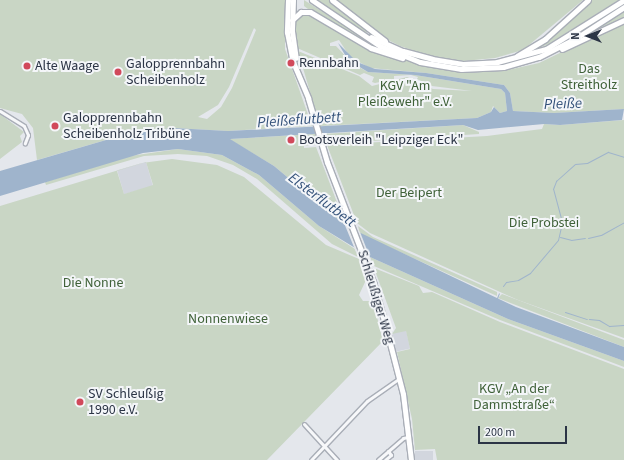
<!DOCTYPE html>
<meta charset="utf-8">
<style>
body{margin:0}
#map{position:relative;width:624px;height:460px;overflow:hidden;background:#e4e7ec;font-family:"Source Sans 3",sans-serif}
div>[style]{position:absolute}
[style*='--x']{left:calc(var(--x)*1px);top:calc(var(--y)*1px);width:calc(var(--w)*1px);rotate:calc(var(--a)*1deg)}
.built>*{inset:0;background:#d2d6de;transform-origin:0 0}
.green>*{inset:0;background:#c9d6c5}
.water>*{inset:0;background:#9fb4cc}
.pier>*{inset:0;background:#e4e7ec}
.stream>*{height:1px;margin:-0.5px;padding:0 0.5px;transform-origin:0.5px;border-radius:0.5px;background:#9fb4cc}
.roads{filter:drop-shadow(1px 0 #a9aeb7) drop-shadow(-1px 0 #a9aeb7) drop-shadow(0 1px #a9aeb7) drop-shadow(0 -1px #a9aeb7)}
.minor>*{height:3px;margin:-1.5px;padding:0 1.5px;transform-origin:1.5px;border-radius:1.5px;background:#f7f8fa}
.primary>*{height:5px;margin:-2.5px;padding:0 2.5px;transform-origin:2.5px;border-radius:2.5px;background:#fff}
.trunk>*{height:5px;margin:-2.5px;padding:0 2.5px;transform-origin:2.5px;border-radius:2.5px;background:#fff}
.dots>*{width:11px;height:11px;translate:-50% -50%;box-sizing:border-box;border:2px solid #f4f6f9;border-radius:50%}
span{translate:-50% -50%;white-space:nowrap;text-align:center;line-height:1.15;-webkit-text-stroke:4px #f4f6f9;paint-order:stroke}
.poi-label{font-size:14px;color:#2b3445}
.left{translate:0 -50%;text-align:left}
.park-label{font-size:14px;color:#3f6138}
.street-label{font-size:14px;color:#2b3445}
.water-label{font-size:15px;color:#34527a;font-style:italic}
.north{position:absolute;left:568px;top:16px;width:40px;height:40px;-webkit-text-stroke:3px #f4f6f9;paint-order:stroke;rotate:270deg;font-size:11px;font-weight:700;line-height:16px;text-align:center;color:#2b3445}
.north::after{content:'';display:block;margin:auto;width:14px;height:18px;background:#2b3445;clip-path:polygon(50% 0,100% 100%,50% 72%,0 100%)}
.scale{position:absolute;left:478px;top:426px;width:89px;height:18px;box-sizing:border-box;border:2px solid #2b3445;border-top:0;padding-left:5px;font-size:12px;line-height:14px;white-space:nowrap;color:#2b3445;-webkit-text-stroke:3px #f4f6f9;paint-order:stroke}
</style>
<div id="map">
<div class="built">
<i style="left:146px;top:162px;width:25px;height:30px;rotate:74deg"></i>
<i style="left:406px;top:330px;width:19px;height:15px;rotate:78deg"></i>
<i style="left:415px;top:451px;width:18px;height:9px"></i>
</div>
<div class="green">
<i style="clip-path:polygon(evenodd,0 0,285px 0,285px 49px,312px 126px,228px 131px,173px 128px,130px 133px,37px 160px,33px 128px,22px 114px,0 108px,0 0,254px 28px,256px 30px,232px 88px,221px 107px,207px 119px,198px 117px,218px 105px,229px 87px,254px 28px)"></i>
<i style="clip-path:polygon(304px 0,380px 48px,379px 50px,312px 12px,304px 6px)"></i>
<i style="clip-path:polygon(316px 0,330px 0,368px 31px,366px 33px)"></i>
<i style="clip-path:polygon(335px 0,583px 0,523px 50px,495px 58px,464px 61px,429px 56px,400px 46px,384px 38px)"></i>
<i style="clip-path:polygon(590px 0,619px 0,549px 44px,522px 55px)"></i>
<i style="clip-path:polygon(624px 10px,624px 18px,582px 37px,600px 25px)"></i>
<i style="clip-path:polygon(302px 14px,312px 16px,366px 48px,386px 56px,462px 73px,503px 71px,539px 63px,624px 22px,624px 109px,554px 113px,513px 111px,510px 93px,504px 85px,426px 73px,370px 68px,350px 57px,339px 40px,330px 43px,330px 46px,336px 46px,353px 64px,368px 72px,415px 75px,501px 89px,505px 93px,507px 111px,500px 113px,493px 106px,491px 112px,477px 118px,320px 126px,298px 51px,359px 76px,372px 86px,407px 77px,433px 89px,472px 91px,432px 86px,417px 79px,418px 77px,411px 75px,394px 76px,394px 79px,375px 83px,372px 82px,374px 77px,364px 73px,360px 75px,297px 48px,295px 18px)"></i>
<i style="clip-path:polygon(0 114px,24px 132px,20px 136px,22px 142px,0 159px)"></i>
<i style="clip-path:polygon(624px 120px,624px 338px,518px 300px,370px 233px,357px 223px,327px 145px,487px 136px,542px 129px,544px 124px,560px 125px)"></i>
<i style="clip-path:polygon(463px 125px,479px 132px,479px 134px,326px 144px,323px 134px)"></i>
<i style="clip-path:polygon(315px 134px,317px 144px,304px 146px,304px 148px,316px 147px,346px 226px,274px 166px,229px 139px)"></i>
<i style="clip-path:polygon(178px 149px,222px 155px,259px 175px,319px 226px,355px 249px,358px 257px,332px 244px,257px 179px,233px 165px,207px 156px,178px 154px,144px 156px,46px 185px,45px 182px,130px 156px)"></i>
<i style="clip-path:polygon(evenodd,172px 159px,217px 165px,244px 177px,326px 245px,359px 259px,366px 280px,359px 295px,363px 301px,373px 301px,383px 341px,267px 460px,0 460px,0 206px,142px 163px,172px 159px,146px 162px,153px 185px,124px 194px,117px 171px,146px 162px)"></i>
<i style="clip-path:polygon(358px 226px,373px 237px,497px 292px,497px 296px,360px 234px)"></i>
<i style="clip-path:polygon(370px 257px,508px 319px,624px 361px,624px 367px,500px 320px,374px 266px)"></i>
<i style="clip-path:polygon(374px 268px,419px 286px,423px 293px,432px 292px,500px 322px,624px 369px,624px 460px,437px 460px,435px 449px,415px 450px,412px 419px,397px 352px,410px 349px,406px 331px,392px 334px,396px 328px)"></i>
<i style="clip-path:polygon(502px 294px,624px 340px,624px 347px,498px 298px)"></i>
</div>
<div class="water">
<i style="clip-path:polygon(338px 43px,357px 62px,375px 69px,426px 73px,504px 85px,510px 93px,513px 111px,554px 113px,624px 109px,622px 120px,560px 125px,544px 124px,478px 130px,463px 125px,230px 139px,274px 166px,346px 226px,516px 307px,624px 347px,624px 361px,508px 319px,370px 257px,319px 226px,259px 175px,222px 155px,178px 149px,143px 153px,0 196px,0 171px,130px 133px,173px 128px,228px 131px,477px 118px,491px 112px,494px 107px,500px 113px,507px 111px,505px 93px,501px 89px,415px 75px,368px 72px,348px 60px)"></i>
</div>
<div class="pier">
<i style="clip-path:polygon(344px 223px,360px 232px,371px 260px,356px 252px)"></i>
</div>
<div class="stream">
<i style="--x:560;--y:237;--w:11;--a:15"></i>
<i style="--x:571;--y:240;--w:14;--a:-8"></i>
<i style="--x:588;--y:238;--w:13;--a:-13"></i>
<i style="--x:601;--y:235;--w:26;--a:-29"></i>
<i style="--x:503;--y:286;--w:5;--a:-53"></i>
<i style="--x:506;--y:282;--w:12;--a:-9"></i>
<i style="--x:518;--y:280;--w:14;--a:-30"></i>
<i style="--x:530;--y:273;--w:43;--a:-49.7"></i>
<i style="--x:558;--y:240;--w:18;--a:-77"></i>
<i style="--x:562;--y:222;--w:34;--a:-105"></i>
<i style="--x:553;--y:189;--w:9;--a:-69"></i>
<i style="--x:556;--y:181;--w:25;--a:-42"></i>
<i style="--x:575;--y:164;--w:12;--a:-5"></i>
<i style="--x:587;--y:163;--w:24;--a:-28"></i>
<i style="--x:608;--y:152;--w:17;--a:17"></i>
<i style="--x:497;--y:298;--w:5;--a:-68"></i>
<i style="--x:565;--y:312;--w:23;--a:18"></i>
<i style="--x:589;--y:319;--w:10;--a:6"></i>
<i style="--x:599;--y:320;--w:12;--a:31"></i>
<i style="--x:609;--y:326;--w:15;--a:-4"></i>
</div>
<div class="roads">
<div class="minor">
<i style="--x:0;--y:111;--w:28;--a:32"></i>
<i style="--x:24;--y:126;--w:10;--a:66"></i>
<i style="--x:28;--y:135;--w:9;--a:111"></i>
<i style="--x:304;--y:424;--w:49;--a:47.5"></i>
<i style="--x:311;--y:460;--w:81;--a:-46.5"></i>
<i style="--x:367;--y:401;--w:39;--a:-35"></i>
<i style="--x:378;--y:460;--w:33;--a:-41"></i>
<i style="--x:403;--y:438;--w:5;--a:-11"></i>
<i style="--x:385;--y:460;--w:8;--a:-40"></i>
<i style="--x:391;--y:455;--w:5;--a:-127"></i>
</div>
<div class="primary">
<i style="--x:288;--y:0;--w:32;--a:92"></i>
<i style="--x:287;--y:32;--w:31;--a:79"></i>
<i style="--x:293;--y:62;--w:39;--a:67"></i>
<i style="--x:308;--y:98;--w:67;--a:73.5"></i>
<i style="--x:327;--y:162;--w:129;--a:69"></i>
<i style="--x:373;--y:282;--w:40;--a:74"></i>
<i style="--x:384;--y:320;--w:76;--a:75.6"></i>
<i style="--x:403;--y:394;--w:66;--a:83.1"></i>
<i style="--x:293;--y:0;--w:31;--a:92"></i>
<i style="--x:292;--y:31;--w:27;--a:82"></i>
</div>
<div class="trunk">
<i style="--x:312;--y:0;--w:82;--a:34.1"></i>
<i style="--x:380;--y:46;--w:43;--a:21.8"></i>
<i style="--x:420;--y:62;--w:42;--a:9.7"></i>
<i style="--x:461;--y:69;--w:42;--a:-2.7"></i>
<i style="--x:503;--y:67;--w:37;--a:-16"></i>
<i style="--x:539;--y:57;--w:38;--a:-27"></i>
<i style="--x:573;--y:40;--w:61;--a:-32.9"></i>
<i style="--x:332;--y:0;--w:67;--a:37.7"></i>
<i style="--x:292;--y:20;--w:12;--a:-42"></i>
<i style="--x:301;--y:12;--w:9;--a:0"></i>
<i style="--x:310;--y:12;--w:71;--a:30.5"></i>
<i style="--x:371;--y:48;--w:33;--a:18"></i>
<i style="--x:371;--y:37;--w:35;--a:24"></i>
<i style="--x:403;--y:51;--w:30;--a:15"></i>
<i style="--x:432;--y:59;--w:31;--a:9"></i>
<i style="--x:463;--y:64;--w:34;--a:-3"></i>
<i style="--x:497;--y:62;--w:51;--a:-14.9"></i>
<i style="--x:546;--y:49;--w:92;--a:-32.1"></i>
<i style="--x:562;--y:49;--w:68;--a:-25.1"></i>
<i style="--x:517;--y:56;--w:33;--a:-31"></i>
<i style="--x:545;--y:39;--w:58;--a:-42.2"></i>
</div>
</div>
<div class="dots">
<i style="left:291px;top:63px;background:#d1495b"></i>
<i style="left:27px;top:66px;background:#d1495b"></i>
<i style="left:118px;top:72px;background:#d1495b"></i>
<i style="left:55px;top:126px;background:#d1495b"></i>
<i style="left:291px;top:140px;background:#d1495b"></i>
<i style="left:80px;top:402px;background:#d1495b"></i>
</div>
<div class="poi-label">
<span class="left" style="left:299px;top:63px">Rennbahn</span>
<span class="left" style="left:126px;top:72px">Galopprennbahn<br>Scheibenholz</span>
<span class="left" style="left:35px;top:66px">Alte Waage</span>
<span class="left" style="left:63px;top:126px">Galopprennbahn<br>Scheibenholz Tribüne</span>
<span class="left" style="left:299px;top:140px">Bootsverleih "Leipziger Eck"</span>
<span class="left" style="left:88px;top:402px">SV Schleußig<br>1990 e.V.</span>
</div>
<div class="park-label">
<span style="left:589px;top:77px">Das<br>Streitholz</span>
<span style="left:405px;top:94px">KGV "Am<br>Pleißewehr" e.V.</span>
<span style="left:409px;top:193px">Der Beipert</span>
<span style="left:544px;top:223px">Die Probstei</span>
<span style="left:93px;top:283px">Die Nonne</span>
<span style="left:228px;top:319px">Nonnenwiese</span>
<span style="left:514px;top:397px">KGV „An der<br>Dammstraße“</span>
</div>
<div class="street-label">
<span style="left:376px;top:297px;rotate:73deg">Schleußiger Weg</span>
</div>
<div class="water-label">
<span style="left:563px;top:104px;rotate:-2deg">Pleiße</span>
<span style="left:299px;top:120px;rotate:-4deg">Pleißeflutbett</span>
<span style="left:322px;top:200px;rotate:37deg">Elsterflutbett</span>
</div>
<div class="north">N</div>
<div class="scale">200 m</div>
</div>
